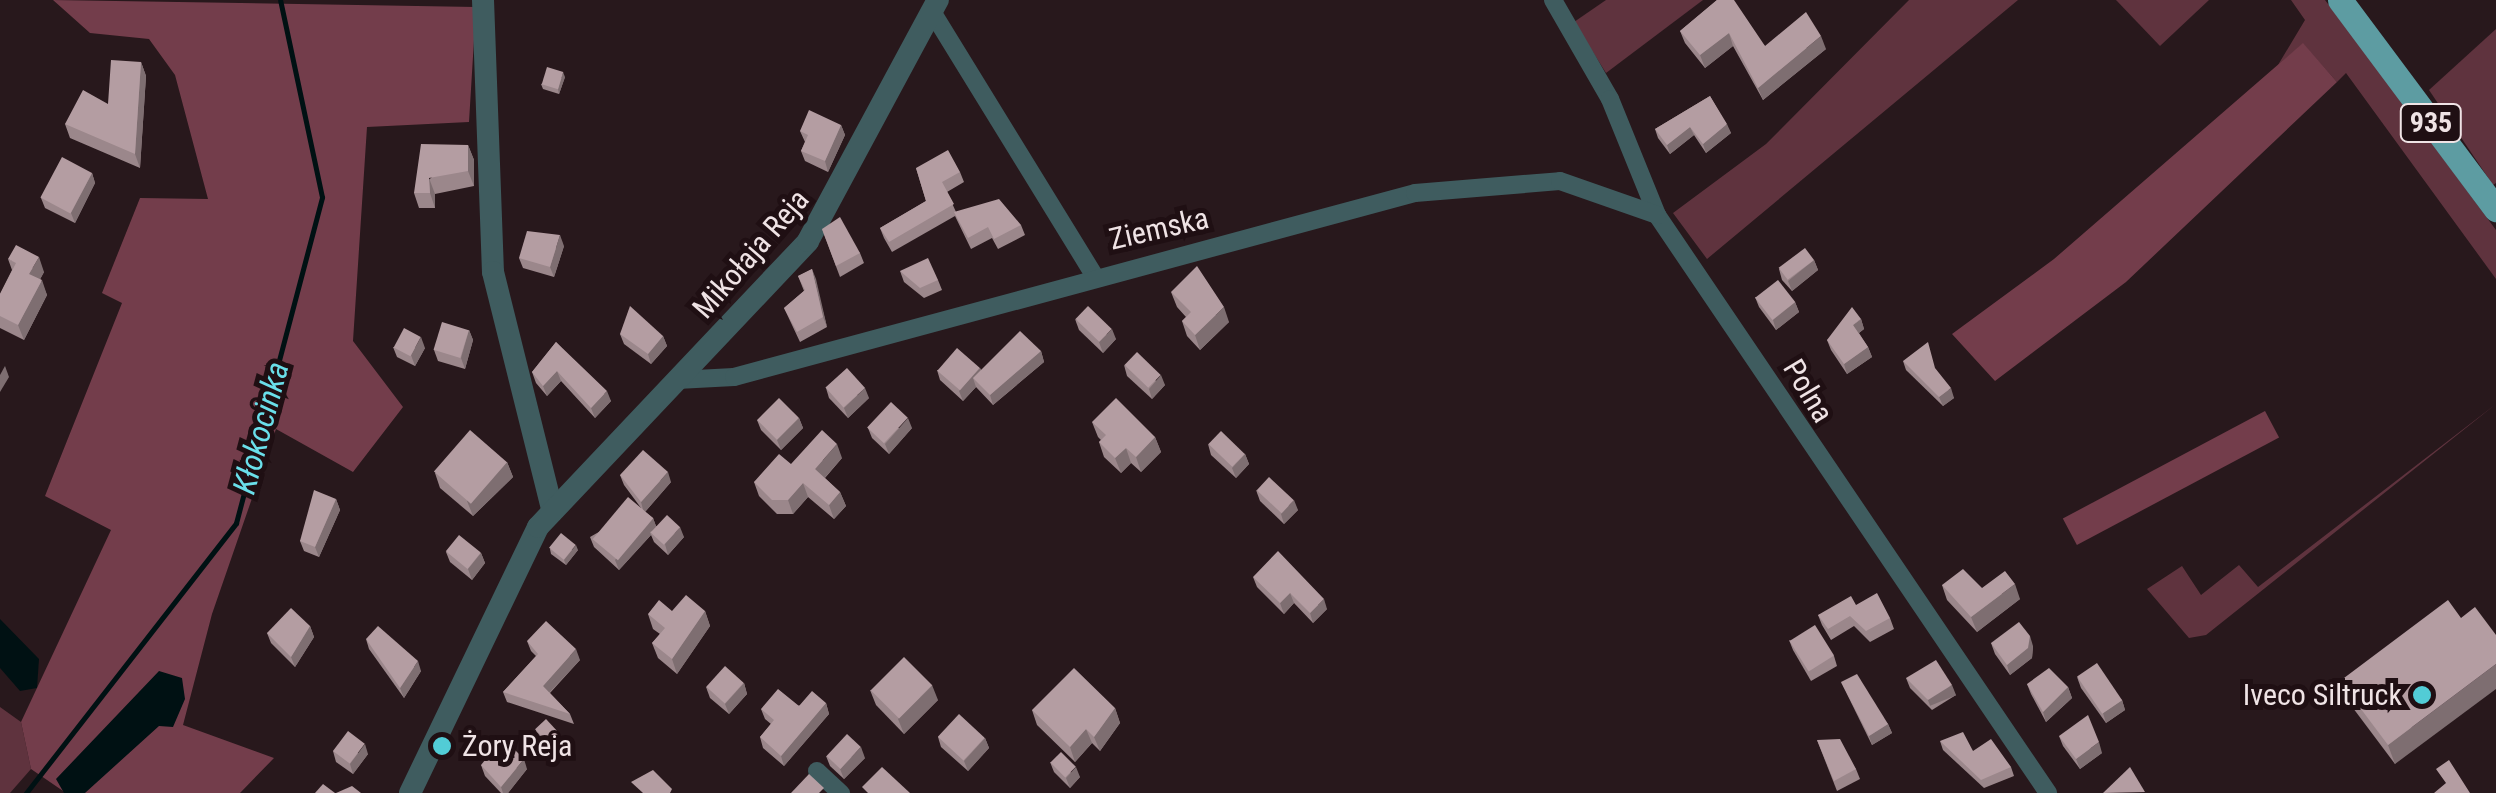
<!DOCTYPE html>
<meta charset="utf-8">
<style>
body{margin:0}
#map{position:relative;width:2496px;height:793px;overflow:hidden;background:#28181c;font-family:"Roboto Condensed",sans-serif}
div>[style]{position:absolute}
[style*='--x']{left:calc(var(--x)*1px);top:calc(var(--y)*1px);width:calc(var(--w)*1px);rotate:calc(var(--a)*1deg)}
.green>*{inset:0;background:#5f333e}
.forest>*{inset:0;background:#733d4b;transform-origin:0 0}
.water>*{inset:0;background:#001113}
.stream>*{height:5px;margin:-2.5px;padding:0 2.5px;transform-origin:2.5px;border-radius:2.5px;background:#001113}
.minor>*{height:18px;margin:-9px;padding:0 9px;transform-origin:9px;border-radius:9px;background:#3f5c5f}
.tertiary>*{height:22px;margin:-11px;padding:0 11px;transform-origin:11px;border-radius:11px;background:#3f5c5f}
.primary>*{height:25px;margin:-12.5px;padding:0 12.5px;transform-origin:12.5px;border-radius:12.5px;background:#5d9ca2}
.wall>*{inset:0;background:#9b878b}
.shaded-wall>*{inset:0;background:#7e6e71;transform-origin:0 0}
.building>*{inset:0;background:#b49da2;transform-origin:0 0}
.dots>*{width:28px;height:28px;translate:-50% -50%;box-sizing:border-box;border:5px solid #1f0f13;border-radius:50%}
span{translate:-50% -50%;white-space:nowrap;text-align:center;line-height:1.15;-webkit-text-stroke:10px #1f0f13;paint-order:stroke}
.shield-label span{padding:2px 8px;background:#1f0f13;border:2px solid;border-radius:8px;-webkit-text-stroke-width:0}
.shield-label{font-size:28px;color:#efe3e5;font-weight:700}
.street-label{font-size:30px;color:#efe3e5}
.poi-label{font-size:30px;color:#efe3e5}
.right{translate:-100% -50%;text-align:right}
.left{translate:0 -50%;text-align:left}
.water-label{font-size:32px;color:#6adfea;font-style:italic}
</style>
<div id="map">
<div class="green">
<i style="clip-path:polygon(1606px 0,1703px 0,1606px 73px,1574px 22px)"></i>
<i style="clip-path:polygon(1909px 0,2018px 0,1707px 259px,1673px 213px,1766px 144px)"></i>
<i style="clip-path:polygon(2116px 0,2209px 0,2160px 46px)"></i>
<i style="clip-path:polygon(2291px 0,2325px 0,2362px 49px,2496px 230px,2496px 279px,2346px 73px,2337px 82px,2303px 44px,2278px 65px,2305px 20px)"></i>
<i style="clip-path:polygon(2496px 29px,2496px 183px,2493px 185px,2429px 90px)"></i>
<i style="clip-path:polygon(2496px 404px,2206px 635px,2189px 638px,2147px 589px,2182px 566px,2201px 595px,2239px 565px,2258px 587px)"></i>
<i style="clip-path:polygon(0 707px,21px 722px,31px 769px,10px 793px,0 793px)"></i>
</div>
<div class="forest">
<i style="clip-path:polygon(53px 0,476px 7px,469px 122px,367px 127px,353px 341px,403px 407px,353px 472px,276px 429px,212px 614px,183px 725px,274px 758px,240px 793px,66px 793px,31px 769px,21px 722px,111px 530px,45px 496px,122px 303px,102px 293px,140px 198px,208px 199px,175px 75px,149px 39px,90px 33px)"></i>
<i style="clip-path:polygon(2303px 43px,2337px 82px,2126px 282px,1995px 381px,1952px 334px,2054px 259px)"></i>
<i style="left:2265px;top:411px;width:30px;height:229px;rotate:62deg"></i>
</div>
<div class="water">
<i style="clip-path:polygon(0 619px,39px 659px,37px 688px,20px 691px,0 668px)"></i>
<i style="clip-path:polygon(159px 671px,182px 678px,185px 699px,173px 727px,159px 726px,85px 793px,64px 793px,56px 779px)"></i>
</div>
<div class="stream">
<i style="--x:26;--y:793;--w:342;--a:-52.1"></i>
<i style="--x:236;--y:523;--w:337;--a:-75.2"></i>
<i style="--x:322;--y:197;--w:201;--a:-102"></i>
</div>
<div class="minor">
<i style="--x:1553;--y:0;--w:114;--a:60.1"></i>
<i style="--x:1610;--y:99;--w:125;--a:67.9"></i>
<i style="--x:1657;--y:215;--w:698;--a:55.92"></i>
<i style="--x:931;--y:10;--w:309;--a:58.4"></i>
<i style="--x:677;--y:380;--w:57;--a:-3"></i>
<i style="--x:734;--y:377;--w:705;--a:-15.12"></i>
<i style="--x:1415;--y:193;--w:145;--a:-4.7"></i>
<i style="--x:1560;--y:181;--w:103;--a:19.3"></i>
<i style="--x:817;--y:771;--w:33;--a:43"></i>
</div>
<div class="tertiary">
<i style="--x:483;--y:0;--w:272;--a:87.9"></i>
<i style="--x:493;--y:272;--w:243;--a:76"></i>
<i style="--x:410;--y:793;--w:295;--a:-64.3"></i>
<i style="--x:538;--y:527;--w:393;--a:-46.6"></i>
<i style="--x:808;--y:241;--w:274;--a:-61.7"></i>
</div>
<div class="primary">
<i style="--x:2340;--y:0;--w:261;--a:53.3"></i>
</div>
<div class="wall">
<i style="clip-path:polygon(1717px 0,1765px 46px,1826px 49px,1763px 100px,1733px 46px,1705px 68px,1685px 43px,1680px 31px)"></i>
<i style="clip-path:polygon(141px 62px,146px 76px,140px 168px,70px 138px,65px 124px,108px 104px)"></i>
<i style="clip-path:polygon(565px 77px,559px 94px,543px 89px,541px 84px)"></i>
<i style="clip-path:polygon(1710px 96px,1731px 133px,1706px 153px,1694px 135px,1670px 154px,1658px 138px,1655px 129px)"></i>
<i style="clip-path:polygon(841px 125px,845px 135px,828px 172px,805px 161px,801px 151px,805px 142px,800px 131px)"></i>
<i style="clip-path:polygon(468px 145px,474px 160px,474px 186px,435px 194px,435px 208px,419px 208px,414px 193px)"></i>
<i style="clip-path:polygon(916px 168px,960px 172px,964px 182px,947px 192px,956px 212px,1021px 225px,1025px 235px,998px 249px,992px 238px,971px 249px,955px 216px,892px 252px,884px 238px,880px 228px,926px 201px)"></i>
<i style="clip-path:polygon(92px 173px,95px 183px,75px 223px,45px 208px,41px 198px)"></i>
<i style="clip-path:polygon(822px 229px,860px 253px,864px 263px,840px 277px)"></i>
<i style="clip-path:polygon(564px 246px,554px 277px,523px 268px,519px 258px)"></i>
<i style="clip-path:polygon(8px 259px,44px 272px,40px 279px,47px 295px,24px 340px,0 328px,0 294px,12px 270px)"></i>
<i style="clip-path:polygon(1814px 260px,1818px 270px,1792px 291px,1782px 280px,1779px 269px)"></i>
<i style="clip-path:polygon(812px 269px,827px 327px,800px 342px,784px 308px,804px 291px,798px 276px)"></i>
<i style="clip-path:polygon(900px 271px,938px 280px,942px 290px,924px 298px,904px 282px)"></i>
<i style="clip-path:polygon(1171px 292px,1229px 322px,1200px 350px,1187px 336px,1182px 321px,1186px 317px,1177px 307px)"></i>
<i style="clip-path:polygon(1755px 297px,1795px 302px,1799px 312px,1776px 330px,1759px 307px)"></i>
<i style="clip-path:polygon(1075px 319px,1116px 339px,1103px 353px,1079px 330px)"></i>
<i style="clip-path:polygon(1861px 319px,1864px 329px,1859px 333px,1868px 347px,1872px 357px,1847px 374px,1831px 350px,1827px 340px)"></i>
<i style="clip-path:polygon(469px 330px,473px 340px,465px 369px,438px 361px,434px 350px)"></i>
<i style="clip-path:polygon(620px 334px,663px 336px,667px 346px,651px 364px,624px 344px)"></i>
<i style="clip-path:polygon(556px 342px,611px 401px,595px 418px,561px 381px,547px 396px,536px 383px,532px 372px)"></i>
<i style="clip-path:polygon(393px 347px,425px 348px,415px 366px,397px 357px)"></i>
<i style="clip-path:polygon(1041px 351px,1044px 362px,993px 405px,976px 387px,963px 401px,940px 380px,937px 370px,980px 368px,981px 370px)"></i>
<i style="clip-path:polygon(1903px 361px,1936px 370px,1954px 398px,1943px 406px,1906px 370px)"></i>
<i style="clip-path:polygon(1124px 365px,1165px 385px,1152px 399px,1127px 376px)"></i>
<i style="clip-path:polygon(826px 388px,869px 398px,848px 418px,829px 398px)"></i>
<i style="clip-path:polygon(799px 418px,803px 428px,781px 450px,761px 430px,757px 420px)"></i>
<i style="clip-path:polygon(1092px 422px,1155px 437px,1161px 452px,1141px 472px,1131px 463px,1121px 473px,1104px 457px,1099px 442px,1101px 440px,1098px 437px)"></i>
<i style="clip-path:polygon(868px 428px,912px 428px,889px 454px,872px 438px)"></i>
<i style="clip-path:polygon(1208px 444px,1245px 454px,1249px 464px,1236px 478px,1211px 455px)"></i>
<i style="clip-path:polygon(842px 458px,825px 478px,840px 492px,846px 506px,834px 519px,808px 497px,793px 514px,777px 514px,759px 496px,754px 482px,791px 464px)"></i>
<i style="clip-path:polygon(507px 462px,513px 477px,473px 516px,440px 488px,435px 473px)"></i>
<i style="clip-path:polygon(620px 475px,671px 482px,645px 512px,653px 518px,656px 526px,684px 537px,668px 555px,654px 542px,651px 535px,619px 570px,594px 547px,590px 537px,641px 508px,624px 485px)"></i>
<i style="clip-path:polygon(1256px 490px,1298px 510px,1284px 524px,1260px 501px)"></i>
<i style="clip-path:polygon(336px 499px,340px 510px,319px 557px,304px 551px,300px 541px)"></i>
<i style="clip-path:polygon(550px 549px,578px 550px,566px 565px,551px 554px)"></i>
<i style="clip-path:polygon(446px 552px,481px 553px,485px 563px,472px 580px,450px 562px)"></i>
<i style="clip-path:polygon(1253px 577px,1327px 609px,1313px 623px,1294px 603px,1284px 614px,1257px 587px)"></i>
<i style="clip-path:polygon(1942px 585px,1982px 588px,2020px 599px,1977px 632px,1947px 600px)"></i>
<i style="clip-path:polygon(1856px 605px,1890px 618px,1894px 629px,1870px 642px,1854px 626px,1831px 640px,1822px 625px,1818px 615px)"></i>
<i style="clip-path:polygon(672px 611px,705px 611px,710px 626px,677px 674px,658px 658px,652px 643px,660px 634px,653px 629px,648px 614px)"></i>
<i style="clip-path:polygon(2461px 618px,2395px 764px,2347px 700px,2340px 681px)"></i>
<i style="clip-path:polygon(310px 626px,314px 637px,295px 667px,271px 643px,267px 633px)"></i>
<i style="clip-path:polygon(366px 639px,421px 671px,404px 698px,369px 649px)"></i>
<i style="clip-path:polygon(1789px 640px,1834px 656px,1837px 666px,1811px 681px,1793px 650px)"></i>
<i style="clip-path:polygon(527px 641px,580px 660px,550px 693px,570px 714px,574px 724px,507px 702px,503px 692px,536px 656px,531px 651px)"></i>
<i style="clip-path:polygon(1991px 643px,2033px 646px,2032px 658px,2010px 675px,1995px 654px)"></i>
<i style="clip-path:polygon(2077px 677px,2122px 700px,2125px 710px,2106px 723px,2081px 688px)"></i>
<i style="clip-path:polygon(1906px 678px,1956px 695px,1932px 710px,1910px 688px)"></i>
<i style="clip-path:polygon(1841px 682px,1888px 724px,1892px 733px,1872px 745px)"></i>
<i style="clip-path:polygon(744px 683px,747px 694px,729px 714px,710px 698px,706px 687px)"></i>
<i style="clip-path:polygon(2027px 684px,2068px 687px,2072px 698px,2046px 722px,2031px 694px)"></i>
<i style="clip-path:polygon(870px 690px,938px 700px,904px 734px,876px 705px)"></i>
<i style="clip-path:polygon(826px 703px,829px 714px,784px 766px,763px 748px,760px 737px,771px 724px,765px 719px,761px 709px)"></i>
<i style="clip-path:polygon(1115px 708px,1120px 723px,1100px 751px,1092px 743px,1075px 762px,1037px 725px,1032px 710px)"></i>
<i style="clip-path:polygon(536px 730px,558px 732px,561px 743px,552px 753px,539px 740px)"></i>
<i style="clip-path:polygon(2059px 736px,2102px 753px,2080px 769px,2063px 746px)"></i>
<i style="clip-path:polygon(938px 737px,985px 738px,989px 748px,968px 771px,941px 747px)"></i>
<i style="clip-path:polygon(1817px 740px,1856px 769px,1860px 779px,1837px 791px)"></i>
<i style="clip-path:polygon(1940px 741px,1973px 751px,2011px 767px,2014px 776px,1984px 788px,1943px 750px)"></i>
<i style="clip-path:polygon(333px 751px,368px 754px,353px 774px,336px 762px)"></i>
<i style="clip-path:polygon(826px 756px,865px 758px,844px 779px,830px 766px)"></i>
<i style="clip-path:polygon(1050px 762px,1080px 777px,1070px 788px,1054px 772px)"></i>
<i style="clip-path:polygon(481px 765px,527px 769px,508px 793px,501px 793px,485px 776px)"></i>
</div>
<div class="shaded-wall">
<i style="clip-path:polygon(1729px 33px,1733px 46px,1705px 68px,1700px 55px)"></i>
<i style="clip-path:polygon(1821px 36px,1826px 49px,1763px 100px,1758px 88px)"></i>
<i style="clip-path:polygon(141px 62px,146px 76px,140px 168px,135px 154px)"></i>
<i style="clip-path:polygon(563px 72px,565px 77px,559px 94px,558px 89px)"></i>
<i style="clip-path:polygon(1727px 124px,1731px 133px,1706px 153px,1703px 144px)"></i>
<i style="clip-path:polygon(841px 125px,845px 135px,828px 172px,825px 161px)"></i>
<i style="clip-path:polygon(1690px 127px,1694px 135px,1670px 154px,1667px 145px)"></i>
<i style="clip-path:polygon(468px 145px,474px 160px,474px 186px,468px 171px)"></i>
<i style="clip-path:polygon(92px 173px,95px 183px,75px 223px,71px 213px)"></i>
<i style="clip-path:polygon(429px 178px,435px 194px,435px 208px,430px 193px)"></i>
<i style="clip-path:polygon(560px 235px,564px 246px,554px 277px,550px 267px)"></i>
<i style="clip-path:polygon(39px 257px,44px 272px,35px 289px,29px 274px)"></i>
<i style="clip-path:polygon(1814px 260px,1818px 270px,1792px 291px,1788px 281px)"></i>
<i style="clip-path:polygon(812px 269px,816px 279px,827px 327px,823px 317px)"></i>
<i style="clip-path:polygon(42px 280px,47px 295px,24px 340px,18px 325px)"></i>
<i style="clip-path:polygon(1795px 302px,1799px 312px,1776px 330px,1773px 320px)"></i>
<i style="clip-path:polygon(1224px 307px,1229px 322px,1200px 350px,1195px 335px)"></i>
<i style="clip-path:polygon(1861px 319px,1864px 329px,1856px 335px,1853px 325px)"></i>
<i style="clip-path:polygon(1112px 329px,1116px 339px,1103px 353px,1099px 342px)"></i>
<i style="clip-path:polygon(469px 330px,473px 340px,465px 369px,461px 358px)"></i>
<i style="clip-path:polygon(663px 336px,667px 346px,651px 364px,648px 354px)"></i>
<i style="clip-path:polygon(421px 337px,425px 348px,415px 366px,411px 355px)"></i>
<i style="clip-path:polygon(1868px 347px,1872px 357px,1847px 374px,1844px 364px)"></i>
<i style="clip-path:polygon(1041px 351px,1044px 362px,993px 405px,990px 395px)"></i>
<i style="clip-path:polygon(5px 366px,9px 377px,0 392px,0 375px)"></i>
<i style="clip-path:polygon(980px 368px,984px 379px,973px 378px,976px 387px,963px 401px,959px 391px)"></i>
<i style="clip-path:polygon(557px 371px,561px 381px,547px 396px,543px 386px)"></i>
<i style="clip-path:polygon(1161px 375px,1165px 385px,1152px 399px,1149px 389px)"></i>
<i style="clip-path:polygon(865px 388px,869px 398px,848px 418px,844px 408px)"></i>
<i style="clip-path:polygon(1951px 388px,1954px 398px,1943px 406px,1939px 397px)"></i>
<i style="clip-path:polygon(607px 391px,611px 401px,595px 418px,591px 408px)"></i>
<i style="clip-path:polygon(799px 418px,803px 428px,781px 450px,777px 440px)"></i>
<i style="clip-path:polygon(908px 418px,912px 428px,889px 454px,885px 444px)"></i>
<i style="clip-path:polygon(1155px 437px,1161px 452px,1141px 472px,1136px 457px)"></i>
<i style="clip-path:polygon(837px 444px,842px 458px,820px 483px,815px 469px)"></i>
<i style="clip-path:polygon(1126px 448px,1131px 463px,1121px 473px,1115px 458px)"></i>
<i style="clip-path:polygon(1245px 454px,1249px 464px,1236px 478px,1232px 468px)"></i>
<i style="clip-path:polygon(507px 462px,513px 477px,473px 516px,467px 501px)"></i>
<i style="clip-path:polygon(668px 472px,671px 482px,644px 513px,641px 502px)"></i>
<i style="clip-path:polygon(803px 483px,808px 497px,793px 514px,788px 500px)"></i>
<i style="clip-path:polygon(840px 492px,846px 506px,834px 519px,829px 505px)"></i>
<i style="clip-path:polygon(336px 499px,340px 510px,319px 557px,315px 547px)"></i>
<i style="clip-path:polygon(1294px 500px,1298px 510px,1284px 524px,1281px 514px)"></i>
<i style="clip-path:polygon(653px 518px,657px 529px,650px 532px,651px 535px,619px 570px,615px 560px)"></i>
<i style="clip-path:polygon(680px 527px,684px 537px,668px 555px,665px 544px)"></i>
<i style="clip-path:polygon(576px 545px,578px 550px,566px 565px,564px 560px)"></i>
<i style="clip-path:polygon(481px 553px,485px 563px,472px 580px,468px 569px)"></i>
<i style="clip-path:polygon(2015px 584px,2020px 599px,1977px 632px,1971px 617px)"></i>
<i style="clip-path:polygon(1290px 593px,1294px 603px,1284px 614px,1280px 603px)"></i>
<i style="clip-path:polygon(1324px 599px,1327px 609px,1313px 623px,1310px 613px)"></i>
<i style="clip-path:polygon(705px 611px,710px 626px,677px 674px,672px 659px)"></i>
<i style="clip-path:polygon(310px 626px,314px 637px,295px 667px,291px 657px)"></i>
<i style="clip-path:polygon(2030px 636px,2033px 646px,2032px 658px,2010px 675px,2007px 665px)"></i>
<i style="clip-path:polygon(576px 649px,580px 660px,546px 696px,543px 686px)"></i>
<i style="clip-path:polygon(418px 661px,421px 671px,404px 698px,400px 688px)"></i>
<i style="clip-path:polygon(2496px 664px,2496px 689px,2395px 764px,2388px 745px)"></i>
<i style="clip-path:polygon(744px 683px,747px 694px,729px 714px,725px 704px)"></i>
<i style="clip-path:polygon(932px 685px,938px 700px,904px 734px,898px 719px)"></i>
<i style="left:1952px;top:685px;width:11px;height:28px;rotate:68deg"></i>
<i style="clip-path:polygon(2068px 687px,2072px 698px,2046px 722px,2043px 712px)"></i>
<i style="clip-path:polygon(2122px 700px,2125px 710px,2106px 723px,2103px 713px)"></i>
<i style="clip-path:polygon(826px 703px,829px 714px,784px 766px,781px 756px)"></i>
<i style="clip-path:polygon(1115px 708px,1120px 723px,1100px 751px,1094px 737px)"></i>
<i style="clip-path:polygon(1888px 724px,1892px 733px,1872px 745px,1869px 736px)"></i>
<i style="clip-path:polygon(1086px 729px,1092px 743px,1075px 762px,1070px 747px)"></i>
<i style="clip-path:polygon(558px 732px,561px 743px,552px 753px,548px 742px)"></i>
<i style="clip-path:polygon(985px 738px,989px 748px,968px 771px,964px 761px)"></i>
<i style="clip-path:polygon(2099px 742px,2102px 753px,2080px 769px,2076px 759px)"></i>
<i style="clip-path:polygon(365px 744px,368px 754px,353px 774px,350px 764px)"></i>
<i style="clip-path:polygon(861px 747px,865px 758px,844px 779px,840px 769px)"></i>
<i style="clip-path:polygon(524px 759px,527px 769px,508px 793px,503px 793px,501px 787px)"></i>
<i style="clip-path:polygon(1076px 767px,1080px 777px,1070px 788px,1066px 778px)"></i>
</div>
<div class="building">
<i style="clip-path:polygon(1717px 0,1734px 0,1765px 46px,1806px 12px,1821px 36px,1758px 88px,1729px 33px,1700px 55px,1680px 31px)"></i>
<i style="clip-path:polygon(111px 60px,141px 62px,135px 154px,65px 124px,83px 90px,108px 104px)"></i>
<i style="left:547px;top:67px;width:17px;height:18px;rotate:17deg"></i>
<i style="clip-path:polygon(1710px 96px,1727px 124px,1703px 144px,1690px 127px,1667px 145px,1655px 129px)"></i>
<i style="clip-path:polygon(809px 110px,841px 125px,825px 161px,801px 151px,808px 135px,800px 131px)"></i>
<i style="clip-path:polygon(421px 144px,468px 145px,468px 171px,429px 178px,430px 193px,414px 193px)"></i>
<i style="clip-path:polygon(948px 150px,960px 172px,942px 182px,954px 204px,889px 242px,880px 228px,926px 201px,916px 168px)"></i>
<i style="left:62px;top:157px;width:34px;height:46px;rotate:28deg"></i>
<i style="clip-path:polygon(999px 199px,1021px 225px,994px 239px,988px 227px,968px 238px,954px 212px)"></i>
<i style="clip-path:polygon(840px 217px,860px 253px,836px 266px,822px 229px)"></i>
<i style="clip-path:polygon(527px 231px,560px 235px,550px 267px,519px 258px)"></i>
<i style="clip-path:polygon(16px 245px,39px 257px,29px 274px,42px 280px,18px 325px,0 316px,0 294px,16px 263px,8px 259px)"></i>
<i style="left:1805px;top:248px;width:15px;height:33px;rotate:53deg"></i>
<i style="clip-path:polygon(928px 258px,938px 280px,920px 288px,900px 271px)"></i>
<i style="clip-path:polygon(1197px 266px,1224px 307px,1195px 335px,1182px 321px,1191px 312px,1171px 292px)"></i>
<i style="clip-path:polygon(812px 269px,823px 317px,797px 332px,784px 308px,805px 290px,798px 276px)"></i>
<i style="left:1778px;top:280px;width:28px;height:29px;rotate:52deg"></i>
<i style="clip-path:polygon(630px 306px,663px 336px,648px 354px,620px 334px)"></i>
<i style="left:1088px;top:306px;width:33px;height:18px;rotate:44deg"></i>
<i style="clip-path:polygon(1852px 307px,1861px 319px,1853px 325px,1868px 347px,1844px 364px,1827px 340px)"></i>
<i style="left:442px;top:322px;width:28px;height:29px;rotate:17deg"></i>
<i style="left:404px;top:328px;width:19px;height:22px;rotate:28deg"></i>
<i style="clip-path:polygon(1020px 331px,1041px 351px,990px 395px,973px 378px)"></i>
<i style="clip-path:polygon(556px 342px,607px 391px,591px 408px,557px 371px,543px 386px,532px 372px)"></i>
<i style="clip-path:polygon(1928px 342px,1935px 368px,1951px 388px,1939px 397px,1903px 361px)"></i>
<i style="left:957px;top:348px;width:30px;height:30px;rotate:41deg"></i>
<i style="left:1137px;top:352px;width:33px;height:18px;rotate:44deg"></i>
<i style="left:847px;top:368px;width:27px;height:29px;rotate:48deg"></i>
<i style="left:779px;top:398px;width:28px;height:31px;rotate:45deg"></i>
<i style="clip-path:polygon(1116px 398px,1155px 437px,1136px 457px,1126px 448px,1115px 458px,1099px 442px,1106px 435px,1092px 422px)"></i>
<i style="left:891px;top:402px;width:23px;height:35px;rotate:43deg"></i>
<i style="left:470px;top:430px;width:49px;height:55px;rotate:41deg"></i>
<i style="clip-path:polygon(822px 430px,837px 444px,815px 469px,840px 492px,829px 505px,803px 483px,788px 500px,772px 500px,754px 482px,779px 454px,791px 464px)"></i>
<i style="left:1221px;top:431px;width:33px;height:18px;rotate:44deg"></i>
<i style="clip-path:polygon(643px 450px,668px 472px,641px 502px,620px 475px)"></i>
<i style="left:1269px;top:477px;width:34px;height:18px;rotate:43deg"></i>
<i style="clip-path:polygon(314px 490px,336px 499px,315px 547px,300px 541px)"></i>
<i style="left:628px;top:497px;width:33px;height:55px;rotate:40deg"></i>
<i style="left:667px;top:515px;width:18px;height:24px;rotate:43deg"></i>
<i style="left:561px;top:533px;width:19px;height:19px;rotate:39deg"></i>
<i style="left:459px;top:535px;width:28px;height:21px;rotate:39deg"></i>
<i style="clip-path:polygon(1278px 551px,1324px 599px,1310px 613px,1290px 593px,1280px 603px,1253px 577px)"></i>
<i style="clip-path:polygon(1963px 569px,1982px 588px,2005px 571px,2015px 584px,1971px 617px,1942px 585px)"></i>
<i style="clip-path:polygon(1877px 593px,1890px 618px,1866px 631px,1850px 616px,1828px 629px,1818px 615px,1851px 596px,1856px 605px)"></i>
<i style="clip-path:polygon(686px 595px,705px 611px,672px 659px,652px 643px,665px 628px,648px 614px,659px 600px,672px 611px)"></i>
<i style="clip-path:polygon(2448px 600px,2461px 618px,2475px 607px,2496px 635px,2496px 664px,2388px 745px,2340px 681px)"></i>
<i style="clip-path:polygon(291px 608px,310px 626px,291px 657px,267px 633px)"></i>
<i style="clip-path:polygon(546px 621px,576px 649px,543px 686px,570px 714px,503px 692px,538px 654px,527px 641px)"></i>
<i style="clip-path:polygon(2019px 622px,2030px 636px,2028px 648px,2007px 665px,1991px 643px)"></i>
<i style="left:1815px;top:625px;width:36px;height:30px;rotate:58deg"></i>
<i style="clip-path:polygon(378px 626px,418px 661px,400px 688px,366px 639px)"></i>
<i style="left:904px;top:657px;width:40px;height:47px;rotate:45deg"></i>
<i style="clip-path:polygon(1936px 660px,1952px 685px,1928px 700px,1906px 678px)"></i>
<i style="left:2097px;top:663px;width:45px;height:24px;rotate:56deg"></i>
<i style="left:725px;top:666px;width:25px;height:28px;rotate:42deg"></i>
<i style="clip-path:polygon(1074px 668px,1115px 708px,1094px 737px,1086px 729px,1070px 747px,1032px 710px)"></i>
<i style="clip-path:polygon(2049px 668px,2068px 687px,2043px 712px,2027px 684px)"></i>
<i style="clip-path:polygon(1857px 674px,1888px 724px,1869px 736px,1841px 682px)"></i>
<i style="clip-path:polygon(778px 689px,799px 706px,812px 691px,826px 703px,781px 756px,760px 737px,774px 720px,761px 709px)"></i>
<i style="left:959px;top:714px;width:35px;height:31px;rotate:43deg"></i>
<i style="clip-path:polygon(2088px 715px,2099px 742px,2076px 759px,2059px 736px)"></i>
<i style="left:546px;top:719px;width:18px;height:15px;rotate:47deg"></i>
<i style="left:348px;top:731px;width:21px;height:25px;rotate:37deg"></i>
<i style="clip-path:polygon(1963px 732px,1973px 751px,1991px 739px,2011px 767px,1981px 780px,1940px 741px)"></i>
<i style="left:847px;top:734px;width:19px;height:30px;rotate:43deg"></i>
<i style="clip-path:polygon(503px 738px,524px 759px,501px 787px,481px 765px)"></i>
<i style="clip-path:polygon(1840px 739px,1856px 769px,1834px 781px,1817px 740px)"></i>
<i style="left:1061px;top:752px;width:21px;height:15px;rotate:45deg"></i>
<i style="clip-path:polygon(2449px 760px,2470px 793px,2434px 793px,2446px 783px,2436px 769px)"></i>
<i style="clip-path:polygon(882px 767px,910px 793px,868px 793px,862px 787px)"></i>
<i style="clip-path:polygon(2130px 767px,2145px 792px,2103px 793px)"></i>
<i style="clip-path:polygon(653px 770px,672px 789px,670px 793px,643px 793px,631px 782px)"></i>
<i style="clip-path:polygon(809px 774px,824px 788px,819px 793px,791px 793px)"></i>
<i style="clip-path:polygon(323px 784px,335px 793px,315px 793px)"></i>
<i style="clip-path:polygon(352px 786px,361px 793px,336px 793px)"></i>
</div>
<div class="dots">
<i style="left:2422px;top:695px;background:#52ccd6"></i>
<i style="left:442px;top:746px;background:#52ccd6"></i>
</div>
<div class="shield-label">
<span style="left:2431px;top:123px">935</span>
</div>
<div class="street-label">
<span style="left:1159px;top:229px;rotate:-13deg">Ziemska</span>
<span style="left:751px;top:254px;rotate:-49deg">Mikołaja Reja</span>
<span style="left:1808px;top:391px;rotate:59deg">Polna</span>
</div>
<div class="poi-label">
<span class="right" style="left:2402px;top:695px">Iveco Siltruck</span>
<span class="left" style="left:462px;top:746px">Żory Reja</span>
</div>
<div class="water-label">
<span style="left:261px;top:428px;rotate:-75deg">Kłokocinka</span>
</div>
</div>
